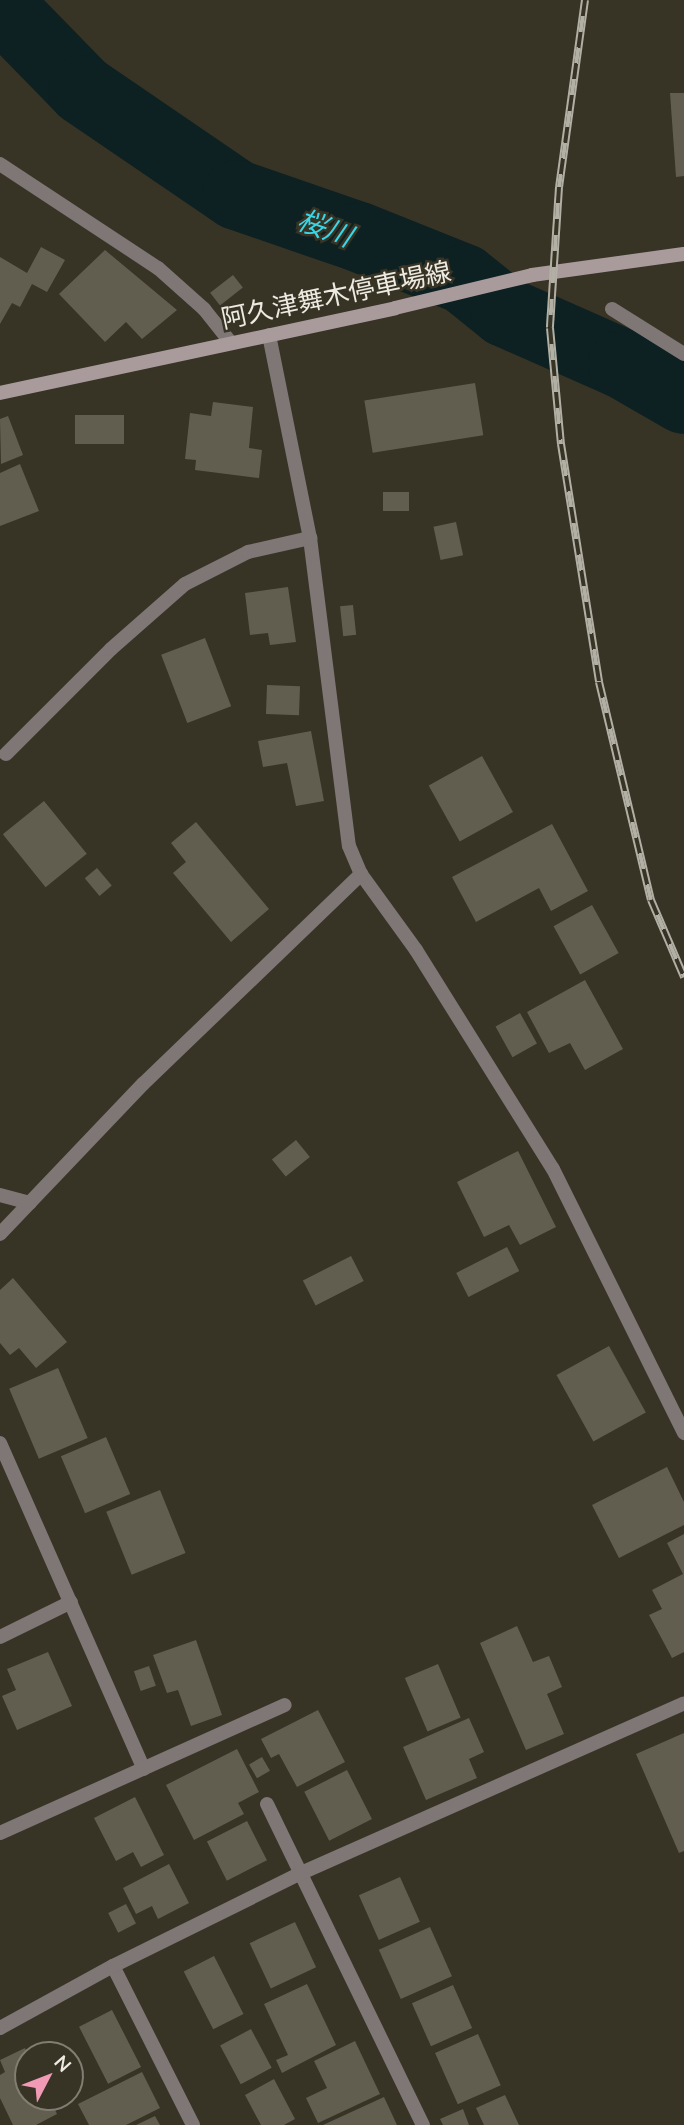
<!DOCTYPE html>
<meta charset="utf-8">
<style>
body{margin:0}
#map{position:relative;width:684px;height:2125px;overflow:hidden;background:#373325;font-family:Mulish,"Noto Sans JP",sans-serif}
div>[style]{position:absolute}
[style*='--x']{left:calc(var(--x)*1px);top:calc(var(--y)*1px);width:calc(var(--w)*1px);rotate:calc(var(--a)*1deg)}
.river>*{height:70px;margin:-35px;padding:0 35px;transform-origin:35px;border-radius:35px;background:#0d2022}
.building>*{inset:0;background:#625e4f;transform-origin:0 0}
.service>*{height:14px;margin:-7px;padding:0 7px;transform-origin:7px;border-radius:7px;background:#7f7676}
.minor>*{height:14px;margin:-7px;padding:0 7px;transform-origin:7px;border-radius:7px;background:#7f7676}
.secondary>*{height:14px;margin:-7px;padding:0 7px;transform-origin:7px;border-radius:7px;background:#a99b9c}
.rail>*{height:8px;margin-top:-4px;transform-origin:0;background:repeating-linear-gradient(90deg,#373325 0 16px,#b2afa4 0 32px);box-sizing:border-box;border-block:2px solid #b2afa4}
span{translate:-50% -50%;white-space:nowrap;text-align:center;line-height:1.15;-webkit-text-stroke:5px #373325;paint-order:stroke}
.street-label{font-size:26px;color:#eeebe2}
.water-label{font-size:28px;color:#39d6e7;font-style:italic}
.north{position:absolute;left:14px;top:2041px;width:70px;height:70px;box-sizing:border-box;background:#373325;border:2px solid #807d71;border-radius:50%;rotate:48deg;font-size:19px;font-weight:700;line-height:28px;text-align:center;color:#eeebe2}
.north::after{content:'';display:block;margin:auto;width:24px;height:32px;background:#f09ab6;clip-path:polygon(50% 0,100% 100%,50% 72%,0 100%)}
</style>
<div id="map">
<div class="river">
<i style="--x:0;--y:5;--w:119;--a:45.7"></i>
<i style="--x:83;--y:90;--w:186;--a:34.3"></i>
<i style="--x:237;--y:195;--w:129;--a:19"></i>
<i style="--x:359;--y:237;--w:113;--a:21.8"></i>
<i style="--x:464;--y:279;--w:53;--a:38.8"></i>
<i style="--x:505;--y:312;--w:129;--a:23.8"></i>
<i style="--x:623;--y:364;--w:70;--a:29.8"></i>
</div>
<div class="building">
<i style="clip-path:polygon(670px 93px,684px 93px,684px 176px,676px 177px)"></i>
<i style="clip-path:polygon(41px 247px,65px 260px,47px 292px,32px 284px,20px 307px,12px 303px,0 324px,0 257px,27px 273px)"></i>
<i style="clip-path:polygon(105px 250px,177px 310px,142px 339px,126px 322px,105px 342px,59px 294px)"></i>
<i style="left:233px;top:275px;width:16px;height:29px;rotate:52deg"></i>
<i style="left:475px;top:383px;width:53px;height:112px;rotate:81deg"></i>
<i style="clip-path:polygon(213px 402px,253px 407px,249px 448px,262px 450px,259px 478px,195px 470px,196px 460px,185px 459px,190px 413px,211px 416px)"></i>
<i style="left:75px;top:415px;width:49px;height:29px"></i>
<i style="clip-path:polygon(8px 416px,23px 455px,1px 464px,0 419px)"></i>
<i style="clip-path:polygon(20px 464px,39px 511px,0 526px,0 473px)"></i>
<i style="left:383px;top:492px;width:26px;height:19px"></i>
<i style="left:456px;top:522px;width:34px;height:23px;rotate:78deg"></i>
<i style="clip-path:polygon(288px 587px,296px 642px,270px 645px,268px 633px,250px 635px,245px 593px)"></i>
<i style="left:353px;top:605px;width:30px;height:13px;rotate:84deg"></i>
<i style="left:205px;top:638px;width:73px;height:47px;rotate:69deg"></i>
<i style="left:267px;top:685px;width:33px;height:29px;rotate:2deg"></i>
<i style="clip-path:polygon(311px 731px,324px 801px,296px 806px,287px 763px,263px 767px,258px 741px)"></i>
<i style="left:482px;top:756px;width:64px;height:61px;rotate:61deg"></i>
<i style="left:44px;top:801px;width:68px;height:53px;rotate:51deg"></i>
<i style="clip-path:polygon(196px 822px,269px 909px,231px 942px,173px 873px,186px 862px,171px 843px)"></i>
<i style="clip-path:polygon(552px 824px,588px 891px,551px 911px,539px 888px,476px 922px,452px 877px)"></i>
<i style="left:97px;top:868px;width:23px;height:16px;rotate:50deg"></i>
<i style="left:592px;top:905px;width:55px;height:44px;rotate:61deg"></i>
<i style="clip-path:polygon(585px 980px,623px 1049px,585px 1070px,570px 1043px,549px 1053px,527px 1012px)"></i>
<i style="left:520px;top:1013px;width:35px;height:28px;rotate:61deg"></i>
<i style="left:296px;top:1140px;width:22px;height:31px;rotate:51deg"></i>
<i style="clip-path:polygon(518px 1151px,556px 1227px,520px 1245px,509px 1225px,484px 1237px,457px 1182px)"></i>
<i style="left:507px;top:1247px;width:27px;height:57px;rotate:63deg"></i>
<i style="left:351px;top:1256px;width:28px;height:54px;rotate:63deg"></i>
<i style="clip-path:polygon(13px 1278px,67px 1342px,36px 1368px,19px 1348px,10px 1355px,0 1343px,0 1290px)"></i>
<i style="left:609px;top:1346px;width:76px;height:60px;rotate:61deg"></i>
<i style="left:58px;top:1368px;width:76px;height:53px;rotate:67deg"></i>
<i style="left:106px;top:1437px;width:62px;height:49px;rotate:67deg"></i>
<i style="clip-path:polygon(667px 1467px,684px 1502px,684px 1525px,619px 1558px,592px 1505px)"></i>
<i style="left:160px;top:1490px;width:68px;height:58px;rotate:68deg"></i>
<i style="clip-path:polygon(684px 1534px,684px 1652px,672px 1658px,649px 1615px,662px 1609px,652px 1590px,683px 1574px,667px 1543px)"></i>
<i style="clip-path:polygon(517px 1626px,533px 1662px,549px 1656px,562px 1687px,547px 1694px,564px 1734px,526px 1750px,480px 1643px)"></i>
<i style="clip-path:polygon(196px 1640px,222px 1715px,191px 1726px,178px 1690px,167px 1693px,153px 1655px)"></i>
<i style="clip-path:polygon(48px 1652px,72px 1706px,17px 1730px,2px 1696px,16px 1690px,7px 1669px)"></i>
<i style="left:438px;top:1664px;width:58px;height:36px;rotate:67deg"></i>
<i style="left:149px;top:1666px;width:21px;height:16px;rotate:71deg"></i>
<i style="clip-path:polygon(318px 1710px,345px 1762px,297px 1787px,279px 1754px,271px 1758px,261px 1739px)"></i>
<i style="clip-path:polygon(469px 1718px,484px 1752px,469px 1759px,477px 1778px,426px 1800px,403px 1747px)"></i>
<i style="clip-path:polygon(684px 1733px,684px 1851px,679px 1853px,636px 1754px)"></i>
<i style="clip-path:polygon(237px 1749px,259px 1792px,238px 1803px,244px 1814px,194px 1840px,166px 1785px)"></i>
<i style="left:262px;top:1757px;width:16px;height:15px;rotate:60deg"></i>
<i style="left:347px;top:1770px;width:55px;height:48px;rotate:63deg"></i>
<i style="clip-path:polygon(135px 1797px,164px 1855px,141px 1867px,133px 1852px,116px 1861px,94px 1818px)"></i>
<i style="left:247px;top:1821px;width:44px;height:45px;rotate:63deg"></i>
<i style="clip-path:polygon(169px 1864px,189px 1903px,158px 1919px,152px 1906px,136px 1914px,123px 1888px)"></i>
<i style="left:400px;top:1877px;width:49px;height:45px;rotate:66deg"></i>
<i style="left:126px;top:1904px;width:22px;height:20px;rotate:63deg"></i>
<i style="left:295px;top:1922px;width:50px;height:50px;rotate:65deg"></i>
<i style="left:430px;top:1927px;width:54px;height:56px;rotate:66deg"></i>
<i style="left:214px;top:1956px;width:65px;height:34px;rotate:63deg"></i>
<i style="clip-path:polygon(307px 1984px,336px 2045px,282px 2073px,276px 2060px,288px 2055px,264px 2004px)"></i>
<i style="left:453px;top:1985px;width:47px;height:45px;rotate:66deg"></i>
<i style="left:112px;top:2010px;width:64px;height:37px;rotate:63deg"></i>
<i style="left:251px;top:2029px;width:44px;height:35px;rotate:62deg"></i>
<i style="left:478px;top:2034px;width:56px;height:47px;rotate:66deg"></i>
<i style="clip-path:polygon(355px 2041px,380px 2094px,318px 2123px,306px 2098px,327px 2088px,314px 2061px)"></i>
<i style="clip-path:polygon(25px 2048px,28px 2055px,28px 2097px,49px 2097px,57px 2114px,36px 2125px,13px 2125px,0 2098px,0 2075px,5px 2072px,0 2060px)"></i>
<i style="clip-path:polygon(142px 2072px,160px 2108px,126px 2125px,89px 2125px,78px 2104px)"></i>
<i style="clip-path:polygon(274px 2079px,295px 2119px,284px 2125px,261px 2125px,245px 2095px)"></i>
<i style="clip-path:polygon(505px 2095px,519px 2125px,484px 2125px,476px 2108px)"></i>
<i style="clip-path:polygon(384px 2097px,397px 2125px,323px 2125px)"></i>
<i style="clip-path:polygon(463px 2109px,469px 2125px,443px 2125px,440px 2119px)"></i>
<i style="clip-path:polygon(155px 2116px,160px 2125px,136px 2125px)"></i>
</div>
<div class="service">
<i style="--x:612;--y:309;--w:85;--a:32"></i>
</div>
<div class="minor">
<i style="--x:0;--y:164;--w:189;--a:33.4"></i>
<i style="--x:158;--y:268;--w:62;--a:41.7"></i>
<i style="--x:204;--y:309;--w:43;--a:51.5"></i>
<i style="--x:269;--y:335;--w:207;--a:78.6"></i>
<i style="--x:310;--y:538;--w:310;--a:82.8"></i>
<i style="--x:349;--y:846;--w:30;--a:67"></i>
<i style="--x:361;--y:874;--w:94;--a:54.1"></i>
<i style="--x:416;--y:950;--w:258;--a:58"></i>
<i style="--x:553;--y:1169;--w:295;--a:63.6"></i>
<i style="--x:6;--y:754;--w:148;--a:-45"></i>
<i style="--x:111;--y:649;--w:98;--a:-41.3"></i>
<i style="--x:185;--y:584;--w:71;--a:-26.9"></i>
<i style="--x:248;--y:552;--w:64;--a:-12.7"></i>
<i style="--x:0;--y:1195;--w:31;--a:15"></i>
<i style="--x:0;--y:1234;--w:207;--a:-46.4"></i>
<i style="--x:143;--y:1084;--w:303;--a:-43.9"></i>
<i style="--x:0;--y:1443;--w:356;--a:66.2"></i>
<i style="--x:0;--y:1637;--w:79;--a:-26.2"></i>
<i style="--x:267;--y:1804;--w:357;--a:64.1"></i>
<i style="--x:0;--y:1833;--w:312;--a:-24.2"></i>
<i style="--x:113;--y:1966;--w:178;--a:63.3"></i>
<i style="--x:0;--y:2028;--w:129;--a:-28.8"></i>
<i style="--x:113;--y:1966;--w:208;--a:-26.3"></i>
<i style="--x:299;--y:1874;--w:421;--a:-23.9"></i>
</div>
<div class="secondary">
<i style="--x:0;--y:393;--w:404;--a:-12.1"></i>
<i style="--x:395;--y:308;--w:141;--a:-13.5"></i>
<i style="--x:532;--y:275;--w:153;--a:-7.9"></i>
</div>
<div class="rail">
<i style="--x:585;--y:0;--w:189;--a:97.9"></i>
<i style="--x:559;--y:187;--w:141;--a:93.7"></i>
<i style="--x:550;--y:328;--w:117;--a:84.6"></i>
<i style="--x:561;--y:444;--w:241;--a:80.9"></i>
<i style="--x:599;--y:682;--w:224;--a:76.6"></i>
<i style="--x:651;--y:900;--w:84;--a:66.8"></i>
</div>
<div class="street-label">
<span style="left:336px;top:295px;rotate:-12deg">阿久津舞木停車場線</span>
</div>
<div class="water-label">
<span style="left:325px;top:228px;rotate:20deg">桜川</span>
</div>
<div class="north">N</div>
</div>
